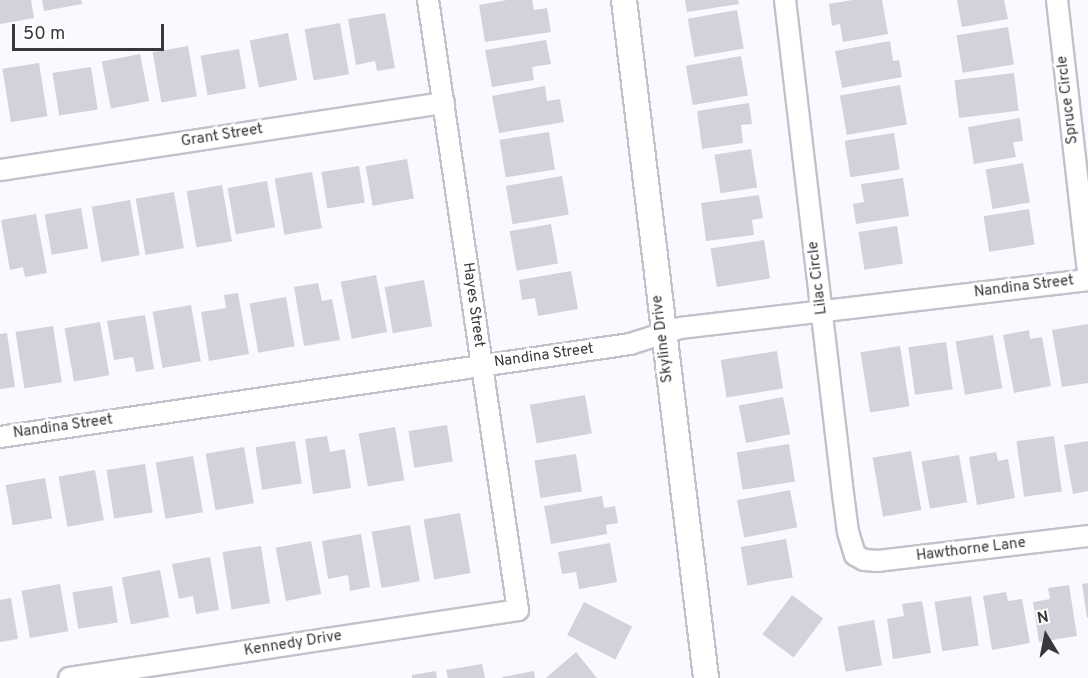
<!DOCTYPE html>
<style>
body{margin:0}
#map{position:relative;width:1088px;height:678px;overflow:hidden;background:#faf9ff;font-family:Overpass,sans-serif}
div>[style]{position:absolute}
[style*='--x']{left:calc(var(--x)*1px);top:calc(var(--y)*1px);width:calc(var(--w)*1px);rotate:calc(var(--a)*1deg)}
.building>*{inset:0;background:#d3d1da;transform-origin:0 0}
.roads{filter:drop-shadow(2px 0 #c3c1ca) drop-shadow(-2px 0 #c3c1ca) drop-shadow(0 2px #c3c1ca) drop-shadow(0 -2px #c3c1ca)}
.minor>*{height:20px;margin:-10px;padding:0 10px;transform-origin:10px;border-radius:10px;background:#fff}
.tertiary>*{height:24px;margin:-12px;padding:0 12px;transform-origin:12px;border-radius:12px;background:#fff}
span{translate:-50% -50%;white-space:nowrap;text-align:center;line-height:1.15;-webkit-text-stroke:5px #fff;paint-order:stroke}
.street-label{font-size:15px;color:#38373b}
.north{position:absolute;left:1016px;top:606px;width:60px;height:60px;-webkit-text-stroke:4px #fff;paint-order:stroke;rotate:350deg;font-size:16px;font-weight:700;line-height:24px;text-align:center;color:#38373b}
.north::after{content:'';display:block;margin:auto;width:21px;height:27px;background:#38373b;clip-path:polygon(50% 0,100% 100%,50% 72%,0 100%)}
.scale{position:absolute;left:12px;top:24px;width:152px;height:27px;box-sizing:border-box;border:3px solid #38373b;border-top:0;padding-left:8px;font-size:18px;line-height:21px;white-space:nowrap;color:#38373b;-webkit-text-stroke:4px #fff;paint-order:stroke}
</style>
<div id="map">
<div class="building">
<i style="clip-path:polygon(0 0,31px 0,34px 18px,0 24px)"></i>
<i style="clip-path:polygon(42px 0,81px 0,82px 4px,44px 11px)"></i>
<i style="clip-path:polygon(507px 0,532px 0,534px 10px,547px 8px,551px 32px,485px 42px,479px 5px)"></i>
<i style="clip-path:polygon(685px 0,738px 0,739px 4px,687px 12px)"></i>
<i style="clip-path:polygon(852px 0,882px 0,888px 34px,843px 42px,840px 24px,832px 26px,829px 4px)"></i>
<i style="clip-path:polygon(957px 0,1004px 0,1008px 19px,962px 27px)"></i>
<i style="left:737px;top:10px;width:39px;height:50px;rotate:80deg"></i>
<i style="clip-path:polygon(385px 13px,395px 68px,377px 71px,375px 61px,356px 65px,348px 19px)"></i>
<i style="left:340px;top:23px;width:52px;height:36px;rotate:80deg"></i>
<i style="left:1008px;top:27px;width:38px;height:52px;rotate:81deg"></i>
<i style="left:288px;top:33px;width:48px;height:39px;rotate:79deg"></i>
<i style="clip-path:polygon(546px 40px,551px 64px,532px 67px,534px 80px,492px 87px,485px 50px)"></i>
<i style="clip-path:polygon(890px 41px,893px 61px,899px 60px,902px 77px,842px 88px,835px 51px)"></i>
<i style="left:188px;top:46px;width:51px;height:36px;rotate:80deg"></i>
<i style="left:239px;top:49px;width:40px;height:39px;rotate:80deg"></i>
<i style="left:140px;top:54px;width:48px;height:39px;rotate:79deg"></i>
<i style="left:741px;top:56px;width:40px;height:56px;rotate:80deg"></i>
<i style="left:39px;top:63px;width:54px;height:37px;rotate:81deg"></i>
<i style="left:91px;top:67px;width:43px;height:39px;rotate:81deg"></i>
<i style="left:1014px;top:73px;width:38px;height:60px;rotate:83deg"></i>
<i style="left:900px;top:85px;width:40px;height:61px;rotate:80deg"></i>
<i style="clip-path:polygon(545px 86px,547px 101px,560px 99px,564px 122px,499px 133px,492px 96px)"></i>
<i style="clip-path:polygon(749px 103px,752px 124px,741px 125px,743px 143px,702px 149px,697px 111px)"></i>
<i style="clip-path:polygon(1020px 118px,1023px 141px,1013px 142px,1016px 157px,974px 164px,968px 127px)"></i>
<i style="left:549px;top:132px;width:38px;height:50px;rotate:81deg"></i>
<i style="left:894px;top:133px;width:37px;height:50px;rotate:81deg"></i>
<i style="left:751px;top:149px;width:39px;height:37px;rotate:81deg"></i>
<i style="left:407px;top:159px;width:40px;height:42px;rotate:80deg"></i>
<i style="left:1023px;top:163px;width:40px;height:38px;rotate:80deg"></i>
<i style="left:359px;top:166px;width:37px;height:38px;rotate:81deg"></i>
<i style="left:312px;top:172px;width:57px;height:38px;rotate:80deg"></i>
<i style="left:562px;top:176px;width:39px;height:57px;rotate:80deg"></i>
<i style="clip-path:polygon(903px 178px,909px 216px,856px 224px,853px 204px,864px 202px,861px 184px)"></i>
<i style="left:267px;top:181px;width:47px;height:40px;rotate:80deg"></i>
<i style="left:222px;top:185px;width:57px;height:36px;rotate:80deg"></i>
<i style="left:174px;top:192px;width:57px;height:39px;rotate:80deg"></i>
<i style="clip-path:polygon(759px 195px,763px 218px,752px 220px,754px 235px,706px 241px,701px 203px)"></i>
<i style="left:130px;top:200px;width:56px;height:39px;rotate:80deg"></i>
<i style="left:81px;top:208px;width:41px;height:37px;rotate:80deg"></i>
<i style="left:1029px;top:209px;width:36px;height:46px;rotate:81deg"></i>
<i style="clip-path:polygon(36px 214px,47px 273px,25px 277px,23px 267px,10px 270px,1px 220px)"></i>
<i style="left:551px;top:224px;width:40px;height:42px;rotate:80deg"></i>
<i style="left:897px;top:226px;width:38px;height:39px;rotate:81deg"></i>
<i style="left:764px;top:240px;width:39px;height:54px;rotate:81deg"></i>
<i style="clip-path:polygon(571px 271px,578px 309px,538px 316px,535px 298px,522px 300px,519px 280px)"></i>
<i style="left:376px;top:275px;width:58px;height:36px;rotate:79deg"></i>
<i style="left:424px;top:280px;width:47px;height:40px;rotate:80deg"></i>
<i style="clip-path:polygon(318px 283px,322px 301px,332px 299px,340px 340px,304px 346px,294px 287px)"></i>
<i style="clip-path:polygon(238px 293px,249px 354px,209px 361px,201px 312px,226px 308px,224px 295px)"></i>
<i style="left:286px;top:297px;width:50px;height:37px;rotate:80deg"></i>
<i style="left:191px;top:305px;width:57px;height:39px;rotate:80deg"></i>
<i style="clip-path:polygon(145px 315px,154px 369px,136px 372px,133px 357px,114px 360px,107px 321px)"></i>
<i style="left:100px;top:322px;width:54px;height:36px;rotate:80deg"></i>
<i style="clip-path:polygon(1088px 324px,1088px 383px,1062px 387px,1052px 330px)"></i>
<i style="left:53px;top:326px;width:57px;height:38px;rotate:81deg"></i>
<i style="clip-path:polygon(1029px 330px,1030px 339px,1042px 337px,1051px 386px,1014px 393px,1003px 335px)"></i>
<i style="clip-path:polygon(7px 333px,15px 387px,0 389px,0 334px)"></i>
<i style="left:993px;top:335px;width:54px;height:38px;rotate:80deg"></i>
<i style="left:946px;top:342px;width:48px;height:38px;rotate:82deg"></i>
<i style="left:900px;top:346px;width:61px;height:40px;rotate:81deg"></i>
<i style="left:777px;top:351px;width:38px;height:57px;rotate:81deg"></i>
<i style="left:585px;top:395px;width:39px;height:56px;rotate:80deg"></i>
<i style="left:783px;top:397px;width:38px;height:45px;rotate:79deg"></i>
<i style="left:447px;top:425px;width:37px;height:39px;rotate:81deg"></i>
<i style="left:395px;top:427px;width:54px;height:37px;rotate:80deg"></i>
<i style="clip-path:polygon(327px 436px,330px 452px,345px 449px,351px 488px,313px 494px,305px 439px)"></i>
<i style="left:1054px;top:436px;width:56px;height:38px;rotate:82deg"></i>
<i style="left:295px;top:441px;width:43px;height:40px;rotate:81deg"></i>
<i style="clip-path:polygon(1088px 441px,1088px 491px,1073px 494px,1064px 445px)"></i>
<i style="left:789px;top:444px;width:38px;height:53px;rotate:81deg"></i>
<i style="left:244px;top:447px;width:57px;height:39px;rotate:80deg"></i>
<i style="left:911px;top:451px;width:60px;height:39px;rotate:80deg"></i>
<i style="clip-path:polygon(996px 452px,998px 461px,1008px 459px,1015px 498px,977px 505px,969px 457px)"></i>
<i style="left:576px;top:454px;width:38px;height:42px;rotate:81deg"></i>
<i style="left:959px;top:455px;width:48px;height:38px;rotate:80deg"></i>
<i style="left:193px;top:456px;width:57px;height:38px;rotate:80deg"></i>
<i style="left:145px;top:464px;width:49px;height:39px;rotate:81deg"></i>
<i style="left:95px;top:470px;width:51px;height:37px;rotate:80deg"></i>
<i style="left:45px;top:478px;width:41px;height:40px;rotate:80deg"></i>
<i style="left:790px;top:490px;width:38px;height:54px;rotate:79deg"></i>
<i style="clip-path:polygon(602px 496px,604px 508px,615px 506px,618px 523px,606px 525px,607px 534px,551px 544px,544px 506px)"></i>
<i style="left:460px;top:513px;width:61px;height:37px;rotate:80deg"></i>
<i style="left:410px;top:525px;width:57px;height:39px;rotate:80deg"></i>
<i style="clip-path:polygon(361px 534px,370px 587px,350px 591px,348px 575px,328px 579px,322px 541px)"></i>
<i style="left:786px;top:539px;width:39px;height:46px;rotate:80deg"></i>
<i style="left:311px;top:541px;width:54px;height:36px;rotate:79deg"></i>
<i style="clip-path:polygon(610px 543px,617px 582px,579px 589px,576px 572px,562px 574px,558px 552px)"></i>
<i style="left:261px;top:546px;width:58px;height:39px;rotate:81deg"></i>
<i style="clip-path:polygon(210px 557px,219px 610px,196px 614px,193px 596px,179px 599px,172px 564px)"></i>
<i style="left:160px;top:570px;width:48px;height:39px;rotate:79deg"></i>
<i style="clip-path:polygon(1088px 583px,1088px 617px,1087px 618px,1082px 584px)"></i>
<i style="left:60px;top:584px;width:48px;height:39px;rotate:80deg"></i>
<i style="clip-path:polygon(1069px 585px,1077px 636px,1039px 642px,1033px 602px,1050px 599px,1048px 588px)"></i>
<i style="left:112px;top:586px;width:37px;height:40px;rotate:81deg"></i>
<i style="clip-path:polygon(1006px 592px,1008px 601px,1022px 599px,1030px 643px,992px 650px,983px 596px)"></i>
<i style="left:792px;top:595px;width:39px;height:49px;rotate:37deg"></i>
<i style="left:971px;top:596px;width:50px;height:37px;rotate:81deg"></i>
<i style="clip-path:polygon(11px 598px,18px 639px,0 642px,0 600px)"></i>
<i style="clip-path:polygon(922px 601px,931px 653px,893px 659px,887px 619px,904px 616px,902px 604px)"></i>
<i style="left:584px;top:602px;width:54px;height:37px;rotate:27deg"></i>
<i style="left:874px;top:620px;width:46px;height:37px;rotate:80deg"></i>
<i style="clip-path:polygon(576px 652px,597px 678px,546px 678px)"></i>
<i style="clip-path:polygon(482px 664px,485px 678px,448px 678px,446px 670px)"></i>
<i style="clip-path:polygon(436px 671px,437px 678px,412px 678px,412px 675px)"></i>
<i style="clip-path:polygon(534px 671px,535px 678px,502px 678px,502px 677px)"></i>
</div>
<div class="roads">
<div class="minor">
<i style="--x:785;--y:0;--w:489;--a:83.3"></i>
<i style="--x:842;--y:486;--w:46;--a:82.6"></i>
<i style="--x:848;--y:532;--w:24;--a:73"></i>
<i style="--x:855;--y:555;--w:10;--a:29"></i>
<i style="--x:864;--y:560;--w:14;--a:4"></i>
<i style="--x:878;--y:561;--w:211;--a:-6.8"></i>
<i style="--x:1057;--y:0;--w:273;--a:83.5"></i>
<i style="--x:0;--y:170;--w:449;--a:-8.6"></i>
<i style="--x:0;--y:437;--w:637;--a:-8.4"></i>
<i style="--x:630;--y:344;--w:52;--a:-17.7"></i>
<i style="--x:680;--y:328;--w:411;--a:-6.7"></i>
<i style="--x:69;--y:678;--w:454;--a:-8.6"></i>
<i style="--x:518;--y:610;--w:617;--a:-98.39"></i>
</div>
<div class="tertiary">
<i style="--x:624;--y:0;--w:683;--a:83.1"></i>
</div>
</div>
<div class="street-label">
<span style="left:1068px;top:100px;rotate:-97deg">Spruce Circle</span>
<span style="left:222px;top:136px;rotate:-9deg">Grant Street</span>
<span style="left:818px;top:278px;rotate:-97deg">Lilac Circle</span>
<span style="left:1024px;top:287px;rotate:-7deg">Nandina Street</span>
<span style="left:473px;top:305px;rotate:82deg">Hayes Street</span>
<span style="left:663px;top:339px;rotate:-97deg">Skyline Drive</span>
<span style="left:544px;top:356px;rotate:-8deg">Nandina Street</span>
<span style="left:63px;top:427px;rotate:-8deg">Nandina Street</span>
<span style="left:971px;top:550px;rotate:-7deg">Hawthorne Lane</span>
<span style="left:293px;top:644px;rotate:-9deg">Kennedy Drive</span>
</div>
<div class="north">N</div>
<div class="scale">50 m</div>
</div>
